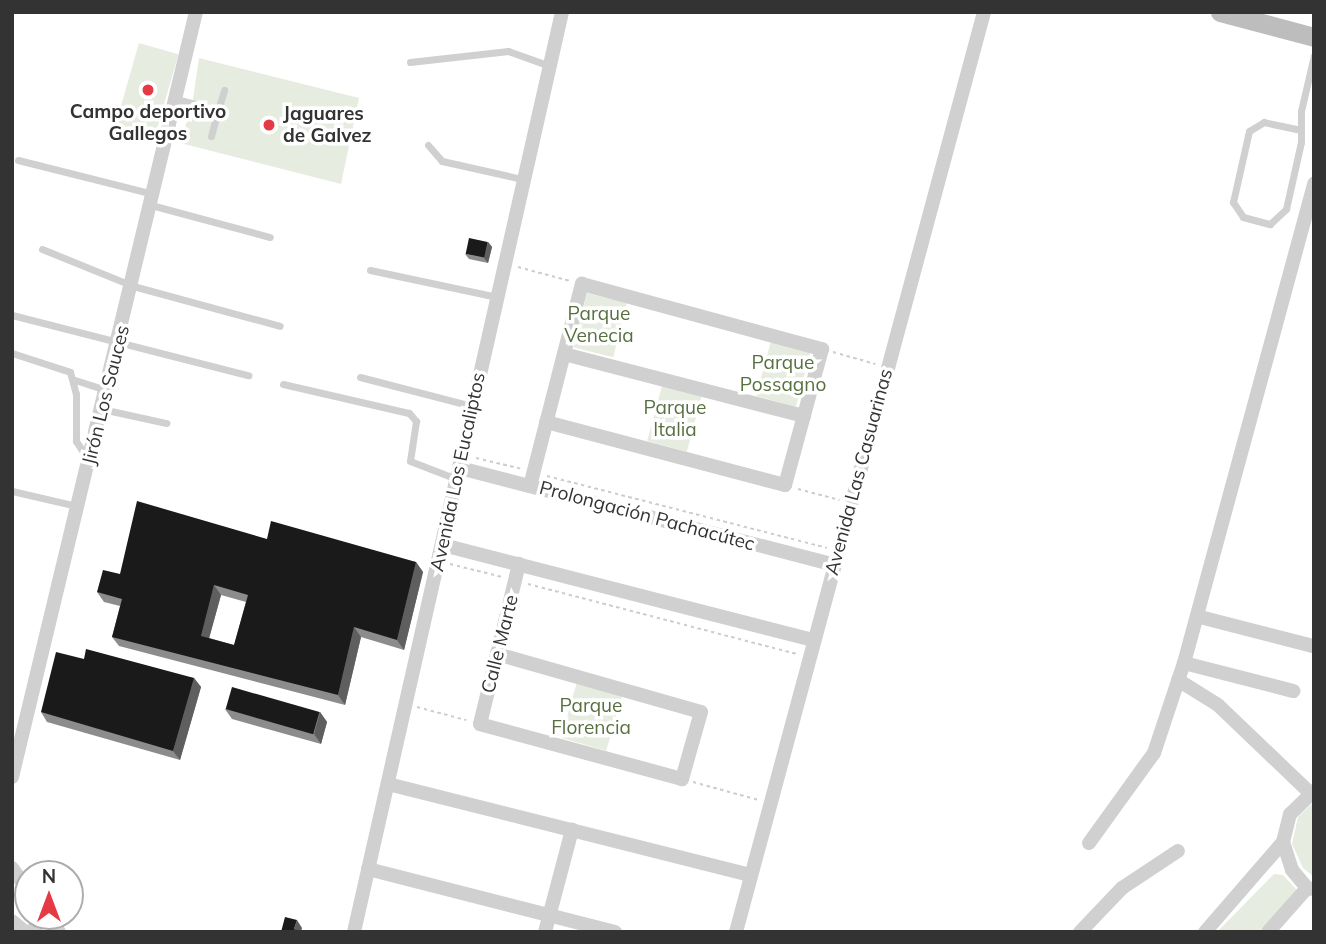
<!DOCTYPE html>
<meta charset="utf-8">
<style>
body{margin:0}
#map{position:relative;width:1326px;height:944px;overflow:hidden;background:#fff;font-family:Mulish,sans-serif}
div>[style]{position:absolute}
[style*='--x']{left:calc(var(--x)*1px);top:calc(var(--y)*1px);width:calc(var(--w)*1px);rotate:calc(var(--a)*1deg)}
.green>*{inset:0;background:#e6ecdf;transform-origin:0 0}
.path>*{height:2px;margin-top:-1px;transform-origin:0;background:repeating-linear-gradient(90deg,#cdcdcd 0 3.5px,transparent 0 7px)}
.service>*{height:7px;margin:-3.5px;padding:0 3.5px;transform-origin:3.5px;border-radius:3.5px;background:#d0d0d0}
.minor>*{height:14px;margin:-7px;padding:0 7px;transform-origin:7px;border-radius:7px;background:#d0d0d0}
.secondary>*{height:19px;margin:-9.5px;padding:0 9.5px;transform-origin:9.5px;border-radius:9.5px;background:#bdbdbd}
.wall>*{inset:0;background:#8c8c8c}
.shaded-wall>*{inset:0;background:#5f5f5f}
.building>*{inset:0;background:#1a1a1a;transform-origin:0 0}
.dots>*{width:19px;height:19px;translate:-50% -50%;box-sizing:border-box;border:4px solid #fff;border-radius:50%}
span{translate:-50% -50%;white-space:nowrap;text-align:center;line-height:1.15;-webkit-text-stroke:7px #fff;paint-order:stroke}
.poi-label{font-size:19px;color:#333;font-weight:700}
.left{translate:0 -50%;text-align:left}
.park-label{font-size:19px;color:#56703f}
.street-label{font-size:19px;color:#333}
.frame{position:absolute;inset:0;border:14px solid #333;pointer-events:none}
.north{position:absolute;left:14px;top:860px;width:70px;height:70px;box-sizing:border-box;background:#fff;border:2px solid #adadad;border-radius:50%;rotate:0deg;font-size:19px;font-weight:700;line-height:28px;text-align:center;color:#333}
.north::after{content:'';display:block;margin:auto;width:24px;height:32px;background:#e63946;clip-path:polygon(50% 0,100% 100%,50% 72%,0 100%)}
</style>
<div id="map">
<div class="green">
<i style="left:139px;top:43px;width:41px;height:85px;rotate:16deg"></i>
<i style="clip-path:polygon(199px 58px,359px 98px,341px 184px,180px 143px,192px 106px)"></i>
<i style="left:587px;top:293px;width:41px;height:56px;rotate:14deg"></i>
<i style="left:771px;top:341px;width:41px;height:57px;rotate:15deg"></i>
<i style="left:662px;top:386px;width:41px;height:57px;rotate:15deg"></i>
<i style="left:577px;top:682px;width:47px;height:58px;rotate:16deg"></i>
<i style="clip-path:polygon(1314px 802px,1314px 877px,1303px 868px,1292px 844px,1298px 817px)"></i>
<i style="clip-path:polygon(1274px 874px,1283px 875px,1296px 889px,1295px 895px,1258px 932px,1217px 932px)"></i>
</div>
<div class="path">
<i style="--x:518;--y:267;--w:54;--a:15.1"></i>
<i style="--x:833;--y:352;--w:44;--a:15.9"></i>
<i style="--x:476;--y:458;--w:47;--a:13.4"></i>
<i style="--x:547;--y:476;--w:289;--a:14.4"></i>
<i style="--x:798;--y:489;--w:43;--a:14.7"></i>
<i style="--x:450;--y:564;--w:54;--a:14"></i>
<i style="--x:528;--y:584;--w:278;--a:14.6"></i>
<i style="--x:417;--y:707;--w:51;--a:14.9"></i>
<i style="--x:693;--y:782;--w:68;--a:15.3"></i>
</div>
<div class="service">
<i style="--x:410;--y:62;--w:99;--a:-6.4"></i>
<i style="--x:508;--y:51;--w:45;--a:19.7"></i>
<i style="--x:176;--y:99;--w:43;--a:14.7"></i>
<i style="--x:218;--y:110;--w:27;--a:105"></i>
<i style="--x:218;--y:110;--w:21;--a:-73"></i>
<i style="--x:1301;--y:130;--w:38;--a:-168"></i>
<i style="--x:1264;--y:122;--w:17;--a:149"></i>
<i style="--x:1249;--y:131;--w:73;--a:102.7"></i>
<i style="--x:1233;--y:202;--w:18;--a:56"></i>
<i style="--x:1243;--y:217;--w:28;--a:15"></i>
<i style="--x:1270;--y:224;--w:22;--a:-43"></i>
<i style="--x:1286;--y:209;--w:69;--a:-77.4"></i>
<i style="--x:1301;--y:142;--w:31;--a:-90"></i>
<i style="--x:1301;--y:111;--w:57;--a:-76.9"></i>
<i style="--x:428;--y:145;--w:21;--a:49"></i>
<i style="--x:442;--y:161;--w:86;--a:12.7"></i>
<i style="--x:18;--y:160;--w:139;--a:14.1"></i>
<i style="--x:151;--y:205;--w:123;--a:15.1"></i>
<i style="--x:42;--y:249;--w:98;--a:22.1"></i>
<i style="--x:133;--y:286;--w:152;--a:15.2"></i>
<i style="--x:370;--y:270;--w:130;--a:12"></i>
<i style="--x:12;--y:315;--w:244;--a:14.3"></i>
<i style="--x:12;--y:353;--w:61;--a:18.1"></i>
<i style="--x:70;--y:372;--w:23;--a:75"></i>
<i style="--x:76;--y:394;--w:47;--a:90"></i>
<i style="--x:76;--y:441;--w:20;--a:57"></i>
<i style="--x:360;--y:377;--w:116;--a:14.5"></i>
<i style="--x:75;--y:380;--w:33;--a:18"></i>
<i style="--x:283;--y:384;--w:129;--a:13"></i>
<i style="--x:409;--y:413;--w:11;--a:49"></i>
<i style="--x:416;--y:421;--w:40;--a:98.5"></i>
<i style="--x:410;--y:461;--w:50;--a:21"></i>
<i style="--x:102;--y:409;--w:66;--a:12.3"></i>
<i style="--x:12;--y:491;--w:67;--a:13"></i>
</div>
<div class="minor">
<i style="--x:564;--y:354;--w:248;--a:14.5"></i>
<i style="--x:460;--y:468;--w:386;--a:14.5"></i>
<i style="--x:530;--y:486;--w:209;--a:-75.6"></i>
<i style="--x:582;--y:284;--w:249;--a:15.2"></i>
<i style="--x:822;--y:349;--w:141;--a:105.2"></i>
<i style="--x:785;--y:485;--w:247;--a:-165.2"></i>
<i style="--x:443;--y:545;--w:383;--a:14.4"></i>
<i style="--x:1200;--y:617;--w:117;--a:14.4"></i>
<i style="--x:497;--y:654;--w:212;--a:15.9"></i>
<i style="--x:701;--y:712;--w:70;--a:105.8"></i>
<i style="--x:682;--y:779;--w:209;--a:-164.8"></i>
<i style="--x:480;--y:724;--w:165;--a:-76.3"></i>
<i style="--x:1184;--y:663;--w:113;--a:14.4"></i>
<i style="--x:1178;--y:680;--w:47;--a:32"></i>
<i style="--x:1218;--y:705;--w:127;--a:43.7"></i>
<i style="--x:12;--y:777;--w:787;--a:-76.48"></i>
<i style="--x:388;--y:784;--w:374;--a:14.1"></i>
<i style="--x:1314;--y:791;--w:33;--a:136"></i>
<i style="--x:1290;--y:814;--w:29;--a:104"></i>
<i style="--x:1283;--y:842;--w:29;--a:72"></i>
<i style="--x:1292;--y:870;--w:23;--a:50"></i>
<i style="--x:1307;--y:888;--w:7;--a:8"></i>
<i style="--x:1089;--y:843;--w:111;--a:-54.2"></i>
<i style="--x:1154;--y:753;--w:95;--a:-71.6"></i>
<i style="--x:1184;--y:663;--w:497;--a:-74.8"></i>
<i style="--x:12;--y:868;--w:27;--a:54"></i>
<i style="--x:368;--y:869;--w:255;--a:14.3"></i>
<i style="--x:47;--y:916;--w:20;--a:53"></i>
<i style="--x:12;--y:921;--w:17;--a:40"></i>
<i style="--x:31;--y:932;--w:21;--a:-49"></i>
<i style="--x:354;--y:932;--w:943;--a:-77.26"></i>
<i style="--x:545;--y:932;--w:106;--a:-75.2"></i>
<i style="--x:736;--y:932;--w:953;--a:-74.91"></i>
<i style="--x:1080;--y:932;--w:61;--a:-46.3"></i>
<i style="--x:1122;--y:888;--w:67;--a:-33.5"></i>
<i style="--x:1205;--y:932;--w:119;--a:-49.1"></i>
<i style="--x:1268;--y:932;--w:59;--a:-48.4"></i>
</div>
<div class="secondary">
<i style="--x:1220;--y:12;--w:97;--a:14.9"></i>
</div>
<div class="wall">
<i style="clip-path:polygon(488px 242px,492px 247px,488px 263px,469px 259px,465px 254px)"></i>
<i style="clip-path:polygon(evenodd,267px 539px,416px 562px,423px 572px,404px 650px,361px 637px,345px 705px,119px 646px,112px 637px,120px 606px,104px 602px,97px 592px,267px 539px,221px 595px,246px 602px,234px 645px,209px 638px,221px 595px)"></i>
<i style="clip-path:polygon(84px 659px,194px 678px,201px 687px,180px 760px,47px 722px,41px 712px)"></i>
<i style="clip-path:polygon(225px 709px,320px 712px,327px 722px,321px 744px,232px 719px)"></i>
</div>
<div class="shaded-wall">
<i style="clip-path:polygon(488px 242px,492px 247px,488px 263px,484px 258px)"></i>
<i style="clip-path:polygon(416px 562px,423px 572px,404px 650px,397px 640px)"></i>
<i style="clip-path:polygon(214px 585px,221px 595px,207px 646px,201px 636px)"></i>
<i style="clip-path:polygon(354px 627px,361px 637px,345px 705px,338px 695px)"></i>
<i style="clip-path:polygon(194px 678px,201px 687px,180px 760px,173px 751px)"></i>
<i style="clip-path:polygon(320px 712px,327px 722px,321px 744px,314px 734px)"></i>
<i style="clip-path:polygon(297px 920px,302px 928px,301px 932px,294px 929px)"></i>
</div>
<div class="building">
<i style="left:469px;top:238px;width:19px;height:16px;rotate:12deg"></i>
<i style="clip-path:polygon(evenodd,137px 501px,267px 539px,271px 521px,416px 562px,397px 640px,354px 627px,338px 695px,112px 637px,122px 599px,97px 592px,103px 570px,120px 574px,137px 501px,214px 585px,248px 595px,234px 645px,201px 636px,214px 585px)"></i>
<i style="clip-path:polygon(86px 649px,194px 678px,173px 751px,41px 712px,56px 652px,84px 659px)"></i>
<i style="left:232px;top:687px;width:91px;height:23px;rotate:16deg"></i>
<i style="clip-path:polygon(285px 917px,297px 920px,294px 929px,303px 932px,281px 932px)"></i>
</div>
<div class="dots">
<i style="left:148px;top:90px;background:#e63946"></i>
<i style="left:269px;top:125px;background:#e63946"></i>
</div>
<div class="poi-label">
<span style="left:148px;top:123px">Campo deportivo<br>Gallegos</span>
<span class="left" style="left:283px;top:125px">Jaguares<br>de Galvez</span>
</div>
<div class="park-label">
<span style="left:599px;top:325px">Parque<br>Venecia</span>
<span style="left:783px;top:374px">Parque<br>Possagno</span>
<span style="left:675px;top:419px">Parque<br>Italia</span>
<span style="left:591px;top:717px">Parque<br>Florencia</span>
</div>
<div class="street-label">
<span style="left:106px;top:395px;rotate:-76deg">Jirón Los Sauces</span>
<span style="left:458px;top:472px;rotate:-78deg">Avenida Los Eucaliptos</span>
<span style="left:859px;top:472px;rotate:-75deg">Avenida Las Casuarinas</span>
<span style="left:647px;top:516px;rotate:15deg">Prolongación Pachacútec</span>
<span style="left:500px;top:644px;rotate:-76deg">Calle Marte</span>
</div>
<div class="frame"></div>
<div class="north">N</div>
</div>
